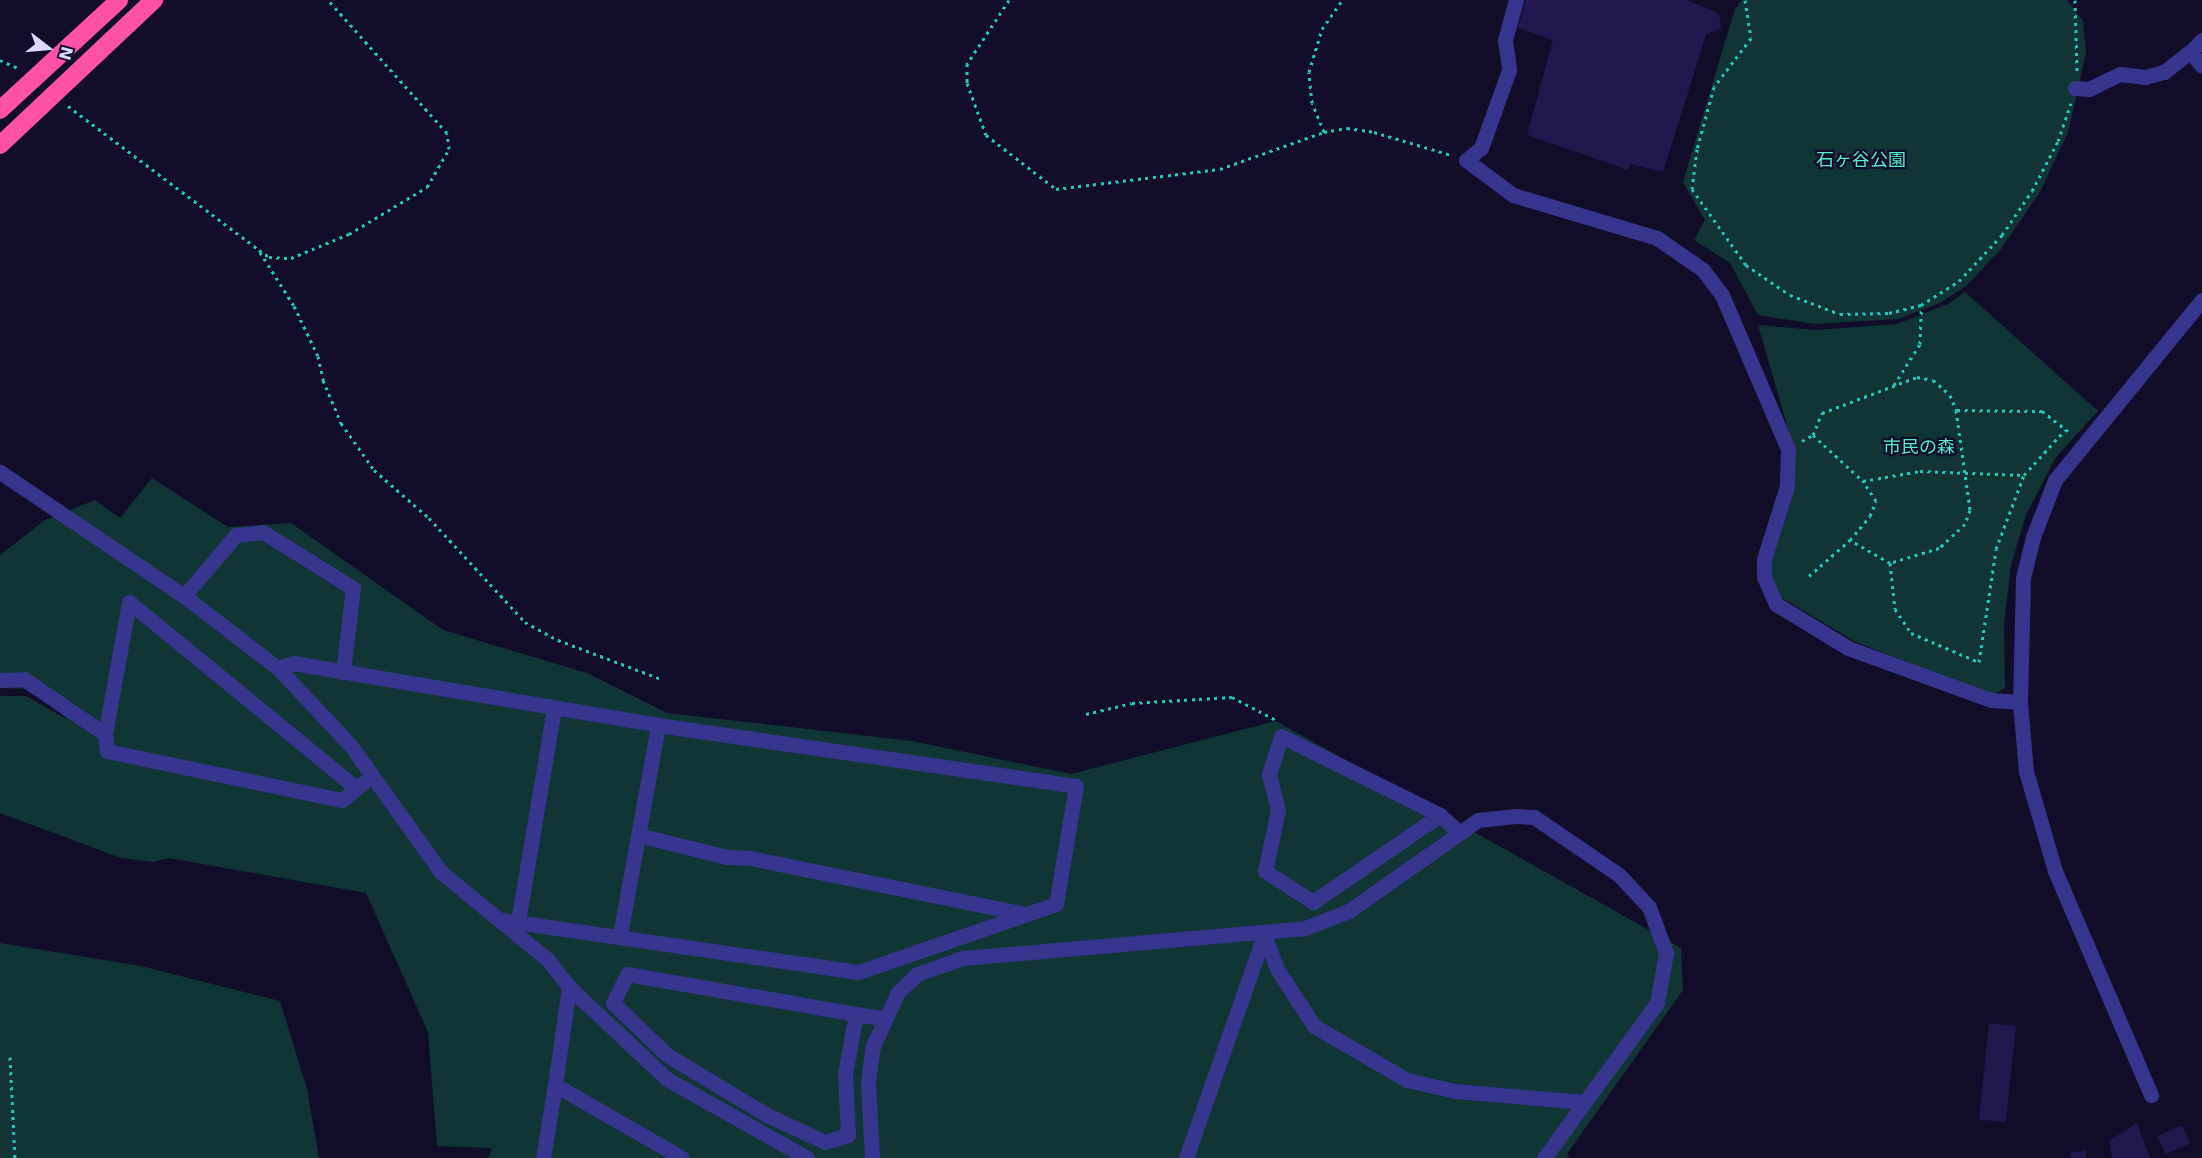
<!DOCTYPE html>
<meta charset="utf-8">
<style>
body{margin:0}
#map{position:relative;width:2202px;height:1158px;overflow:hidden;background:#120e2a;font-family:"DejaVu Sans","Noto Sans JP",sans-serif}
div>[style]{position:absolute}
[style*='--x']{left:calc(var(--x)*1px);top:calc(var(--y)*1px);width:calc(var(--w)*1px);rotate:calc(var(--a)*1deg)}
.green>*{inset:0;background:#103534}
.building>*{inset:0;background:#22184d;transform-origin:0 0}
.path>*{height:3px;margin-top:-1.5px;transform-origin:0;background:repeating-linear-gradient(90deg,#23c8bd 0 3px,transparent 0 7.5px)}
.minor>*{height:15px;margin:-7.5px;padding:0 7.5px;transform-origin:7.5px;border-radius:7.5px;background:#37348e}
.highway-bridge>*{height:18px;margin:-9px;padding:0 9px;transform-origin:9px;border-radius:9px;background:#ff52a6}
span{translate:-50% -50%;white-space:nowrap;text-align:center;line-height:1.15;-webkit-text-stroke:4.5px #120e2a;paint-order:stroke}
.park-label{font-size:18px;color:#56ecc6}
.north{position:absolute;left:18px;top:18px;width:60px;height:60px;-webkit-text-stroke:4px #120e2a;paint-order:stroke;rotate:106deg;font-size:16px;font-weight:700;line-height:24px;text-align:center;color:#dbd7ff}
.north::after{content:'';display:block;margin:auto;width:21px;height:27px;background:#dbd7ff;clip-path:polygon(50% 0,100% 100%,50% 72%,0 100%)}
</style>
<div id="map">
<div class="green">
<i style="clip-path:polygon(1742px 0,2067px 0,2083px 21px,2086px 53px,2068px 132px,2040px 192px,2001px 249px,1966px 286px,1940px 303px,1898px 319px,1815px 324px,1758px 315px,1730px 263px,1694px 240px,1705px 220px,1683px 182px,1735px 9px)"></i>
<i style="clip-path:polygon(1965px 292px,2098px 411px,2056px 457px,2026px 515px,2011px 565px,2004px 624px,2005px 688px,1992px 695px,1856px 642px,1777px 595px,1770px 571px,1791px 439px,1758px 325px,1815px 330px,1897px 324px,1948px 304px)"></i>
<i style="clip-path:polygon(152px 478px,228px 527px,291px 523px,443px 630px,587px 673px,667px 713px,912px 741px,1071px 774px,1276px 721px,1681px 948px,1683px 990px,1567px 1154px,1569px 1158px,488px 1158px,492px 1148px,437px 1146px,428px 1032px,366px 893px,169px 858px,153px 862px,121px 858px,0 813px,0 696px,26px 696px,68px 720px,33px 689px,0 688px,0 555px,45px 520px,95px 500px,120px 518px)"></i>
<i style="clip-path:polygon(0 943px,141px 966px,280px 1001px,307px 1089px,319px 1158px,0 1158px)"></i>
</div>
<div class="building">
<i style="clip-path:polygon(1526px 0,1687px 0,1719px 14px,1721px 28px,1706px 35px,1663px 172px,1630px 164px,1628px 170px,1527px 135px,1553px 40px,1518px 28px)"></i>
<i style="left:1989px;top:1023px;width:27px;height:97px;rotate:6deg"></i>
<i style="clip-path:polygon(2137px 1123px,2150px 1158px,2112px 1158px,2109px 1141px)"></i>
<i style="left:2182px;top:1125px;width:20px;height:27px;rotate:66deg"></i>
<i style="clip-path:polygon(2086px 1150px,2086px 1158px,2071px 1158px,2070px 1153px)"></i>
</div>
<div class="path">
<i style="--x:1009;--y:0;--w:77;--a:123.3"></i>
<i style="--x:967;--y:64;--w:19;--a:90"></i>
<i style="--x:967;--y:83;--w:55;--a:69.9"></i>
<i style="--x:986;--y:135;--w:88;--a:37.6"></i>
<i style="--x:1056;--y:189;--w:165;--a:-7"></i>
<i style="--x:1220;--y:169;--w:110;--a:-19.6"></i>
<i style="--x:1324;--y:132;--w:23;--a:-10"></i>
<i style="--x:1347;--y:128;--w:27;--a:8"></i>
<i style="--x:1374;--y:132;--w:80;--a:16.6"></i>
<i style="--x:1745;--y:0;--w:38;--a:81"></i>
<i style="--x:1751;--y:38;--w:61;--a:127.1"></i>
<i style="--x:1714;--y:87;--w:64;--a:105.3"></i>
<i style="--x:1697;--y:149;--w:40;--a:97.1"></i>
<i style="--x:1692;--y:189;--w:93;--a:54.6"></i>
<i style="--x:1746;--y:265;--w:53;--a:34.3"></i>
<i style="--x:1790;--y:295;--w:53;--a:20.8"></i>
<i style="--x:1840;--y:314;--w:49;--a:-1.2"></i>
<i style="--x:1889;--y:313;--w:33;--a:-14"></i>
<i style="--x:1921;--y:305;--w:45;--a:-32.3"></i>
<i style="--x:1959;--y:281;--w:63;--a:-46.9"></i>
<i style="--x:2002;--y:235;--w:53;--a:-55.7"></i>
<i style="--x:2032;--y:191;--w:56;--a:-62.5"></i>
<i style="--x:2058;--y:141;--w:40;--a:-71.1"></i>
<i style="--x:2075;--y:0;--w:73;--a:88.4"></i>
<i style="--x:0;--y:60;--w:22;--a:24"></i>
<i style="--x:68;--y:106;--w:239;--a:37"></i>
<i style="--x:259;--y:250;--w:12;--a:35"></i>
<i style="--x:269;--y:257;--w:22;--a:3"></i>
<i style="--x:291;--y:258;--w:63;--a:-22.5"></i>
<i style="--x:349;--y:234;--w:91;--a:-31.1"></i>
<i style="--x:427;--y:187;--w:44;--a:-59.9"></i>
<i style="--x:449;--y:149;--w:16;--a:-97"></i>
<i style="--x:447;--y:133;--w:178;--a:-131.8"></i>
<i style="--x:1324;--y:132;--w:31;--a:-112"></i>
<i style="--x:1312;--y:103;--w:31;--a:-96"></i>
<i style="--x:1309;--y:72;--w:45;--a:-73.2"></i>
<i style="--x:1322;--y:29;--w:35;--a:-55"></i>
<i style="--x:260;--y:252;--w:64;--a:57.8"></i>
<i style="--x:294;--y:306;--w:55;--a:64.4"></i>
<i style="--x:318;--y:356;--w:25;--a:78"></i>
<i style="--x:323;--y:380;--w:47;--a:67.3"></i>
<i style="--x:341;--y:423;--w:57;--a:54.9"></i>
<i style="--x:374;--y:470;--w:73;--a:41.1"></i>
<i style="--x:429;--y:518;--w:142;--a:47.3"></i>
<i style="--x:525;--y:622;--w:38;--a:29"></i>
<i style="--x:558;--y:640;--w:110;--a:20.7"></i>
<i style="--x:1894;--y:385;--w:49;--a:-57.6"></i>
<i style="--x:1920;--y:344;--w:38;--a:-88"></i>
<i style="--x:1957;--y:410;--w:85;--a:0.7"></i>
<i style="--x:2042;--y:411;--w:37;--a:38"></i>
<i style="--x:1813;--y:435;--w:68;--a:42.6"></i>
<i style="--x:1863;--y:481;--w:58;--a:-10"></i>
<i style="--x:1920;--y:471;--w:103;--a:2.2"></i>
<i style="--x:1802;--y:441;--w:13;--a:-29"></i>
<i style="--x:1813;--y:435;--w:24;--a:-68"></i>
<i style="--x:1822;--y:413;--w:102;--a:-20.8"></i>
<i style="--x:1917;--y:377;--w:16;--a:11"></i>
<i style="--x:1933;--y:380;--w:23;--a:41"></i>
<i style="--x:1950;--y:395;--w:16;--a:68"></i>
<i style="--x:1956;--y:410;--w:101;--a:82"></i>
<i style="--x:1970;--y:510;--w:15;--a:110"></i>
<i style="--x:1965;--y:524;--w:35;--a:137"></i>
<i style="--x:1939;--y:548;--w:51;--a:163"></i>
<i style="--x:1890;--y:563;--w:46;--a:-150.1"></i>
<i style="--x:1890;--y:563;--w:46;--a:83.8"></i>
<i style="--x:1895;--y:609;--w:29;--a:56"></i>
<i style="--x:1911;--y:633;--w:74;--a:23.1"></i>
<i style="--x:1979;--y:662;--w:114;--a:-81.4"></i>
<i style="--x:1996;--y:549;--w:79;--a:-69.3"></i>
<i style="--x:2024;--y:475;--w:61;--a:-47.7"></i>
<i style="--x:1809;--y:576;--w:55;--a:-41.3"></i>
<i style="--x:1850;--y:540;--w:31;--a:-50"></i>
<i style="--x:1870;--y:516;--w:16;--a:-68"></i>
<i style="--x:1876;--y:501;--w:24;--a:-123"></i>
<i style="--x:1086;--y:714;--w:47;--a:-13.4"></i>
<i style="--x:1132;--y:703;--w:100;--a:-3.4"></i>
<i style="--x:1232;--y:697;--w:52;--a:27.6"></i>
<i style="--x:10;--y:1057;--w:101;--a:87.2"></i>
</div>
<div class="minor">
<i style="--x:1516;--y:0;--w:41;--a:105.4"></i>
<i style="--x:1505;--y:40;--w:30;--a:82"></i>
<i style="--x:1509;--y:70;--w:83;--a:109.7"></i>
<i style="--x:1481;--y:148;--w:19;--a:141"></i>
<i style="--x:1466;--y:160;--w:59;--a:36.7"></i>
<i style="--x:1513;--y:195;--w:150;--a:16.6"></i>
<i style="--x:1657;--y:238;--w:56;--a:34.8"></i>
<i style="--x:1703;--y:270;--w:31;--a:53"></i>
<i style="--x:1722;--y:295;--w:168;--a:66.8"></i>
<i style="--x:1788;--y:449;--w:37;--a:92"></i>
<i style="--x:1787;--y:486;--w:77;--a:107.5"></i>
<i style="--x:1764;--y:559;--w:18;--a:90"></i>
<i style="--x:1764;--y:577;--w:30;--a:66"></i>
<i style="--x:1776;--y:604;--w:84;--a:31.4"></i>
<i style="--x:1848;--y:648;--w:152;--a:20"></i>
<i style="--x:1991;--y:700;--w:29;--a:4"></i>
<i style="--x:2202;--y:40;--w:17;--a:135"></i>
<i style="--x:2190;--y:52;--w:18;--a:49"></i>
<i style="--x:2075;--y:88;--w:14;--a:4"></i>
<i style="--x:2089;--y:89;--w:34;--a:-26"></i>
<i style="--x:2120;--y:74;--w:25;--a:7"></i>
<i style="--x:2145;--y:77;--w:20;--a:-15"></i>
<i style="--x:2164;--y:72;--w:33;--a:-38"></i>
<i style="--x:0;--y:472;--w:222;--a:34"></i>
<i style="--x:184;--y:596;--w:118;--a:37.5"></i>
<i style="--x:278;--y:668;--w:107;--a:46.9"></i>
<i style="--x:351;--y:746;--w:155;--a:54.5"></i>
<i style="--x:441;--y:872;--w:139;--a:39.4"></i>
<i style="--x:548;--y:960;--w:34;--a:52"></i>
<i style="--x:569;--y:987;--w:134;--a:43.2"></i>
<i style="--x:667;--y:1079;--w:161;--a:29.4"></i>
<i style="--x:184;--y:596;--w:80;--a:-49.6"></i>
<i style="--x:236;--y:535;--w:27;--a:-6"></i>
<i style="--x:263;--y:532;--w:106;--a:31.9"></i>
<i style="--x:353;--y:588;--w:85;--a:96.8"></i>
<i style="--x:278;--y:668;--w:16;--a:-18"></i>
<i style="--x:293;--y:663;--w:370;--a:9.6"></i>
<i style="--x:658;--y:725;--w:422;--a:8.3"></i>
<i style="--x:1076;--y:786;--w:120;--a:99.6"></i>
<i style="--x:1056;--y:904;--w:209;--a:161"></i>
<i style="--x:858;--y:972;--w:362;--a:-171.7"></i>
<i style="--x:0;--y:680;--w:24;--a:-2"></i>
<i style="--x:24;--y:679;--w:98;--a:34.2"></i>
<i style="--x:105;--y:734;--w:17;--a:83"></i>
<i style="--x:107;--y:751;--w:240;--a:11.8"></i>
<i style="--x:342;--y:800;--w:27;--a:-39"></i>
<i style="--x:105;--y:734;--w:134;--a:-79.7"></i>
<i style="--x:129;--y:602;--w:293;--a:39.3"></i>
<i style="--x:1440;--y:815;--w:154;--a:145.6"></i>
<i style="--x:1313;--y:902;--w:57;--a:-147.1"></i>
<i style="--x:1265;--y:871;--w:62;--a:-78"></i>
<i style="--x:1278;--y:810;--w:37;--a:-104"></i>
<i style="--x:1269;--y:774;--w:40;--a:-72"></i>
<i style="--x:1281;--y:736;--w:178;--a:26.4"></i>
<i style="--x:1440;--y:815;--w:25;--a:42"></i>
<i style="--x:638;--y:835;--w:92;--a:13.9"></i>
<i style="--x:727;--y:857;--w:23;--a:2"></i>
<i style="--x:750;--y:858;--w:282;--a:11.5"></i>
<i style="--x:516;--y:933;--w:228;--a:-80.4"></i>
<i style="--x:620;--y:935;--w:213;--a:-79.7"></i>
<i style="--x:1264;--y:935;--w:36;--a:69"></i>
<i style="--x:1277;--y:969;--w:68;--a:57"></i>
<i style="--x:1314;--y:1026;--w:108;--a:30.1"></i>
<i style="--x:1407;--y:1080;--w:49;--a:12.9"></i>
<i style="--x:1455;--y:1091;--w:129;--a:4.9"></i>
<i style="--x:856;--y:1014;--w:61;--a:100.4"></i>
<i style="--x:845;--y:1074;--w:61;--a:87.2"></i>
<i style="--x:848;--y:1135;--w:24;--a:163"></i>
<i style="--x:825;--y:1142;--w:64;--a:-155"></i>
<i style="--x:767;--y:1115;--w:117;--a:-149"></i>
<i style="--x:667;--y:1055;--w:75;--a:-136.1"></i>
<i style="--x:613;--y:1003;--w:32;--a:-64"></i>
<i style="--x:627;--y:974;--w:232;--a:9.9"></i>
<i style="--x:856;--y:1014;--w:26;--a:9"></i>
<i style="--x:555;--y:1085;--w:99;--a:-81.9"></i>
<i style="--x:2151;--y:1095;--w:244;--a:-113.2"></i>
<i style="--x:2055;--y:871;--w:104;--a:-106.2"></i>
<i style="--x:2026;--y:771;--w:69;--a:-95"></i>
<i style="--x:2020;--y:702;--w:124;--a:-88.6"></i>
<i style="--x:2023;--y:578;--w:42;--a:-76.3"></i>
<i style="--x:2033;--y:537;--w:61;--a:-68.9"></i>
<i style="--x:2055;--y:480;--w:232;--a:-50.8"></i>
<i style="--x:543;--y:1158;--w:74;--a:-80.7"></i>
<i style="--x:555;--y:1085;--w:146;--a:29.9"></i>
<i style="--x:872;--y:1158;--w:77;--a:-93"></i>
<i style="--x:868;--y:1081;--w:35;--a:-82"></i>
<i style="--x:873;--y:1046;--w:60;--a:-65.2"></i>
<i style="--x:898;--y:992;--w:26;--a:-43"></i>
<i style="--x:917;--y:974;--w:49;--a:-19.2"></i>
<i style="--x:963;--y:958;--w:343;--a:-5"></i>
<i style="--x:1305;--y:928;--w:47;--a:-21.1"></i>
<i style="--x:1349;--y:911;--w:158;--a:-35.2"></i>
<i style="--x:1478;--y:820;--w:38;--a:-6"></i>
<i style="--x:1516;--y:816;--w:18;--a:3"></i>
<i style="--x:1534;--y:817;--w:103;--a:34.3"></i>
<i style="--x:1619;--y:875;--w:44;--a:46.8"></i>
<i style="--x:1649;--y:907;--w:49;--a:69.7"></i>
<i style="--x:1666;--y:953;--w:51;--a:100.2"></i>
<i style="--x:1657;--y:1003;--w:192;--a:126.1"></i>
<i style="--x:1186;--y:1158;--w:236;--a:-70.7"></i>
</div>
<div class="highway-bridge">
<i style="--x:0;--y:110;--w:162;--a:-42.7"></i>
<i style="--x:0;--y:145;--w:212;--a:-43.3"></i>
</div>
<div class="park-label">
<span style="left:1861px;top:160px">石ヶ谷公園</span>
<span style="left:1919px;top:447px">市民の森</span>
</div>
<div class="north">N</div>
</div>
